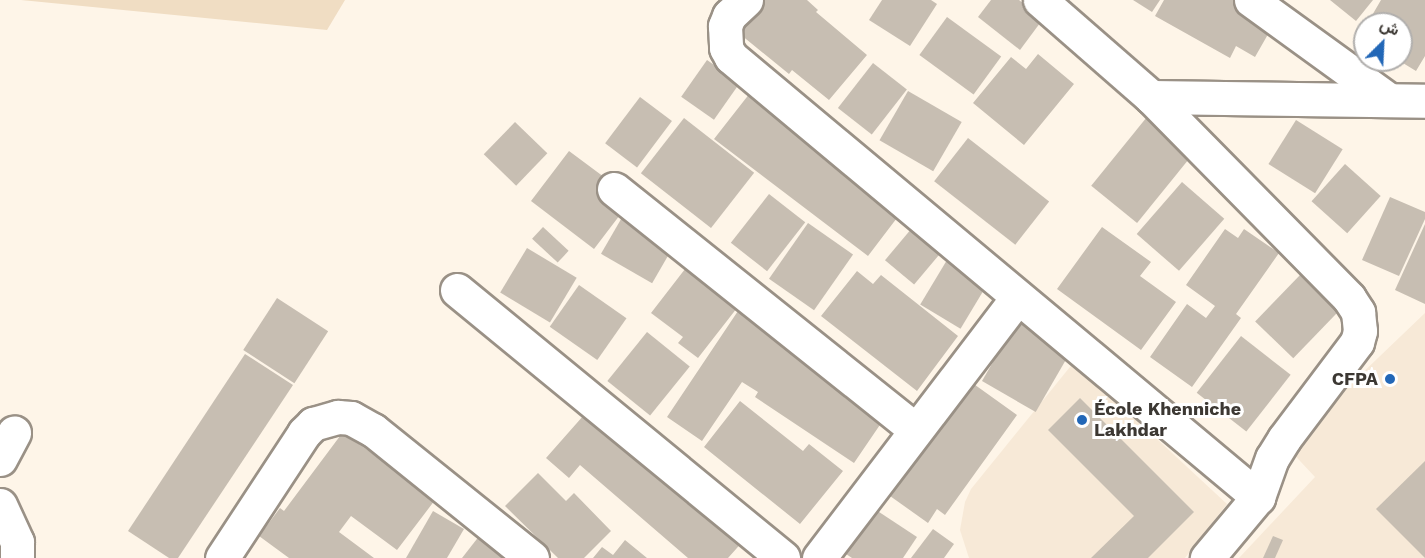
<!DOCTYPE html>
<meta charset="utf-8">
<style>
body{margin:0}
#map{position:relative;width:1425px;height:558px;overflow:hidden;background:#fef5e8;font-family:"Work Sans",Vazirmatn,sans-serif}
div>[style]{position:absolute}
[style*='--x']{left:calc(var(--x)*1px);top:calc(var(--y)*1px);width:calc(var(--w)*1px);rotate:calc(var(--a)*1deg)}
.built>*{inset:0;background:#f7e9d7}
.green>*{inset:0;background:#f0ddc3}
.building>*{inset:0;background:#c7beb2;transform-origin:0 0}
.roads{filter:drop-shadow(2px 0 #9a9186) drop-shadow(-2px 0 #9a9186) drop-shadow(0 2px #9a9186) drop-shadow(0 -2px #9a9186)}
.street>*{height:33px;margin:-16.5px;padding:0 16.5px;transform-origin:16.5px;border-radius:16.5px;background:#fff}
.dots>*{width:16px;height:16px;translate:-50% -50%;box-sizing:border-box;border:3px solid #fff;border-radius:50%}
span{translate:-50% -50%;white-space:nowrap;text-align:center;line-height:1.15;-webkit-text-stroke:6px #fff;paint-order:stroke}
.poi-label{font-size:18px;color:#3c3833;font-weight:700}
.right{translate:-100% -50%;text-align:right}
.left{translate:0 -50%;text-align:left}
.north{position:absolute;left:1353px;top:12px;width:60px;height:60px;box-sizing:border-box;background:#fff;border:2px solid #b1afad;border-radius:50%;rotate:24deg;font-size:16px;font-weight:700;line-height:24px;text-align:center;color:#3c3833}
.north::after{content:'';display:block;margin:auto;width:21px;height:27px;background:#2267b7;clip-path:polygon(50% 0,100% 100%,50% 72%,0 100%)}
</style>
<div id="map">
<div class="built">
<i style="clip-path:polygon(1425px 313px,1425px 558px,1239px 558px,1315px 477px,1286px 446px)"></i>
<i style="clip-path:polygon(1074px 362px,1227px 504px,1185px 558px,969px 558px,960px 530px,965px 502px,971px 489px)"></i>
</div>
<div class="green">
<i style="clip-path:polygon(21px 0,345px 0,327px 30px)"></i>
</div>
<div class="building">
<i style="clip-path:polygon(760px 0,807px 0,818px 10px,816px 12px,867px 55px,829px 100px,792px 70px,789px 74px,735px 30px)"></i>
<i style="clip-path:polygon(882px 0,931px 0,937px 4px,910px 46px,869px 20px)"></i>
<i style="clip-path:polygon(991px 0,1019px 0,1043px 19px,1020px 50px,978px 17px)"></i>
<i style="clip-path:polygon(1133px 0,1160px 0,1152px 12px)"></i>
<i style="clip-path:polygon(1164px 0,1244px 0,1271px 29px,1255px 57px,1236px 46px,1230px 58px,1155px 16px)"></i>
<i style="clip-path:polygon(1330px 0,1373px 0,1356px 21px)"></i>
<i style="clip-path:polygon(1381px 0,1425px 0,1425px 56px,1416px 71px,1398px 60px,1401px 60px,1401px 24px,1367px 24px)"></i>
<i style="left:947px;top:17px;width:67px;height:47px;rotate:36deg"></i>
<i style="clip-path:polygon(1038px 54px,1074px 84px,1024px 145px,973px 103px,1011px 57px,1026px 69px)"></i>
<i style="left:707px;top:60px;width:40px;height:45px;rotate:35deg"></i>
<i style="left:873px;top:63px;width:43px;height:57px;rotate:38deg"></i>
<i style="left:908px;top:91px;width:62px;height:57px;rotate:30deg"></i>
<i style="clip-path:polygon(750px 93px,813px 141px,809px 146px,854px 180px,903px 210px,868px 256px,714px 139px)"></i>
<i style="left:640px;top:97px;width:40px;height:58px;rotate:37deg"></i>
<i style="left:1151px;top:112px;width:59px;height:95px;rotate:39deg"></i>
<i style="left:684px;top:118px;width:89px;height:70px;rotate:38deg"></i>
<i style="left:1296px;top:120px;width:55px;height:52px;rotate:32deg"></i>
<i style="left:515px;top:122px;width:45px;height:45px;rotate:44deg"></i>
<i style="left:968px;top:138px;width:103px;height:55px;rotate:38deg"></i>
<i style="clip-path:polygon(569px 151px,604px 177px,597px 185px,626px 207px,594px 249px,531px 201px)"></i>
<i style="left:1345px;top:164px;width:48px;height:50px;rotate:42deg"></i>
<i style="left:1182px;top:182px;width:56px;height:69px;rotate:41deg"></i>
<i style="left:769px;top:194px;width:46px;height:62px;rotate:38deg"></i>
<i style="clip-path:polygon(1390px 197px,1425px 212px,1425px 219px,1399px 276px,1362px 260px)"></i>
<i style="left:624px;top:214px;width:59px;height:46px;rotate:30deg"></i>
<i style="left:808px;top:223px;width:55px;height:68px;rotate:35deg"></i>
<i style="clip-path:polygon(1425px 224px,1425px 304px,1395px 290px)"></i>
<i style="left:543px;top:227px;width:35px;height:16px;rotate:43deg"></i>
<i style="clip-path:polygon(1102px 227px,1151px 262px,1140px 276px,1176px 302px,1141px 350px,1057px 289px)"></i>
<i style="left:912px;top:228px;width:38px;height:42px;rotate:40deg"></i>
<i style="clip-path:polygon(1225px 229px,1238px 238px,1244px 229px,1279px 253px,1236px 314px,1241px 318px,1192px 387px,1150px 357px,1187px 304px,1206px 318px,1215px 306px,1186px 285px)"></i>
<i style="left:527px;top:248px;width:58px;height:52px;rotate:31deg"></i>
<i style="clip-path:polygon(692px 260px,744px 299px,698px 358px,678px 343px,683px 337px,651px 313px)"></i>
<i style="left:947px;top:260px;width:47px;height:52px;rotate:31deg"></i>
<i style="clip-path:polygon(857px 271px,873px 284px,881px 275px,958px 336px,917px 391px,821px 316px)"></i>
<i style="left:1301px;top:274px;width:53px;height:66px;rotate:44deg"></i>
<i style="left:579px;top:285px;width:58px;height:51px;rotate:35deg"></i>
<i style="left:277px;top:298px;width:61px;height:62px;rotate:33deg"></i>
<i style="clip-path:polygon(742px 305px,888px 413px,854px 463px,755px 397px,758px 392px,742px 382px,702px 441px,667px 417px)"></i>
<i style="left:1019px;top:317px;width:62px;height:74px;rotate:30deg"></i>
<i style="left:647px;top:332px;width:55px;height:63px;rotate:39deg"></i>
<i style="left:1241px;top:336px;width:63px;height:72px;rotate:38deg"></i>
<i style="clip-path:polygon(245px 354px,293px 385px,178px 558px,169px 558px,128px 531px)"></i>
<i style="clip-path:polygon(964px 377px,1017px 415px,945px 515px,937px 509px,928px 523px,883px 491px)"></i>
<i style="clip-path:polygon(1080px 398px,1194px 512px,1148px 558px,1091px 558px,1134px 516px,1048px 430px)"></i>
<i style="clip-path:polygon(740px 401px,803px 451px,809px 444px,843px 471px,800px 524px,704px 447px)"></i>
<i style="clip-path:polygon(591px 407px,745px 539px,728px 558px,688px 558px,580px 465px,569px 478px,546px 458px)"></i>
<i style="clip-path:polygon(343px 432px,435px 500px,397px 550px,351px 516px,339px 532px,374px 558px,289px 558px,259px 536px,280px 508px,284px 511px)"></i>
<i style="clip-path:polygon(1425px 461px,1425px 558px,1376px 509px)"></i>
<i style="clip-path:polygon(538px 473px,566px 501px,574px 493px,611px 531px,584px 558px,558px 558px,505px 506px)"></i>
<i style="clip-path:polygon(873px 508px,917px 537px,903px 558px,852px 558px,843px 552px)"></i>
<i style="clip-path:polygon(433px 511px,464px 529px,447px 558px,406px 558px)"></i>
<i style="clip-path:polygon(933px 529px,954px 544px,944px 558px,911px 558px)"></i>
<i style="clip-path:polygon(480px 535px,510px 558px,462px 558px)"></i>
<i style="clip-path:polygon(1273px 536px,1283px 540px,1275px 558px,1263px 558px)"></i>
<i style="clip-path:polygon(625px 540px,647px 558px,593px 558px,602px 547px,613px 555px)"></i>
</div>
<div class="roads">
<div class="street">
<i style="--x:746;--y:0;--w:23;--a:137"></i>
<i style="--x:729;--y:16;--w:11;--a:112"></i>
<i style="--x:725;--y:26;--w:22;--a:87"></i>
<i style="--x:726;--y:48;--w:10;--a:61"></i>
<i style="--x:731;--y:57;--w:687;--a:39.86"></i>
<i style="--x:1040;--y:0;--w:147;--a:41.1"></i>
<i style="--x:1151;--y:97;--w:282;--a:45.4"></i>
<i style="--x:1349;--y:298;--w:17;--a:57"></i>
<i style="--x:1358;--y:312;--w:19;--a:84"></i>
<i style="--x:1360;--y:331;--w:11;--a:105"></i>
<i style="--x:1357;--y:342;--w:121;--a:127"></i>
<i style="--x:1284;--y:439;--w:22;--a:122"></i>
<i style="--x:1272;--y:458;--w:41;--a:109.7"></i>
<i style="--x:1258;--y:497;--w:80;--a:129.9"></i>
<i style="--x:1251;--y:0;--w:169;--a:35.9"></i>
<i style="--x:1151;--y:97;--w:274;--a:0.8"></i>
<i style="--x:614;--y:189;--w:386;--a:38.6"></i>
<i style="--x:457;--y:290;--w:422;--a:39.4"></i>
<i style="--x:0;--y:459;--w:30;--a:-62"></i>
<i style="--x:0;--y:505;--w:41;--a:65.3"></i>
<i style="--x:17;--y:542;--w:16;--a:90"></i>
<i style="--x:222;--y:558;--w:149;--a:-56.7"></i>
<i style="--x:304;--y:433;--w:13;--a:-45"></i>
<i style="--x:313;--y:424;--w:26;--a:-16"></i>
<i style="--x:338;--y:417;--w:13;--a:4"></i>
<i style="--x:351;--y:418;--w:25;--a:29"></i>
<i style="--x:373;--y:430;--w:204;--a:38.8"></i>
<i style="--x:819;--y:558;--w:328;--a:-52.7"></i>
</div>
</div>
<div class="dots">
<i style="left:1390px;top:379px;background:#2267b7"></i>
<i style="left:1082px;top:420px;background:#2267b7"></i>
</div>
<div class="poi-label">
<span class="right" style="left:1378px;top:379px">CFPA</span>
<span class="left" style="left:1094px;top:420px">École Khenniche<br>Lakhdar</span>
</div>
<div class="north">ش</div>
</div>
